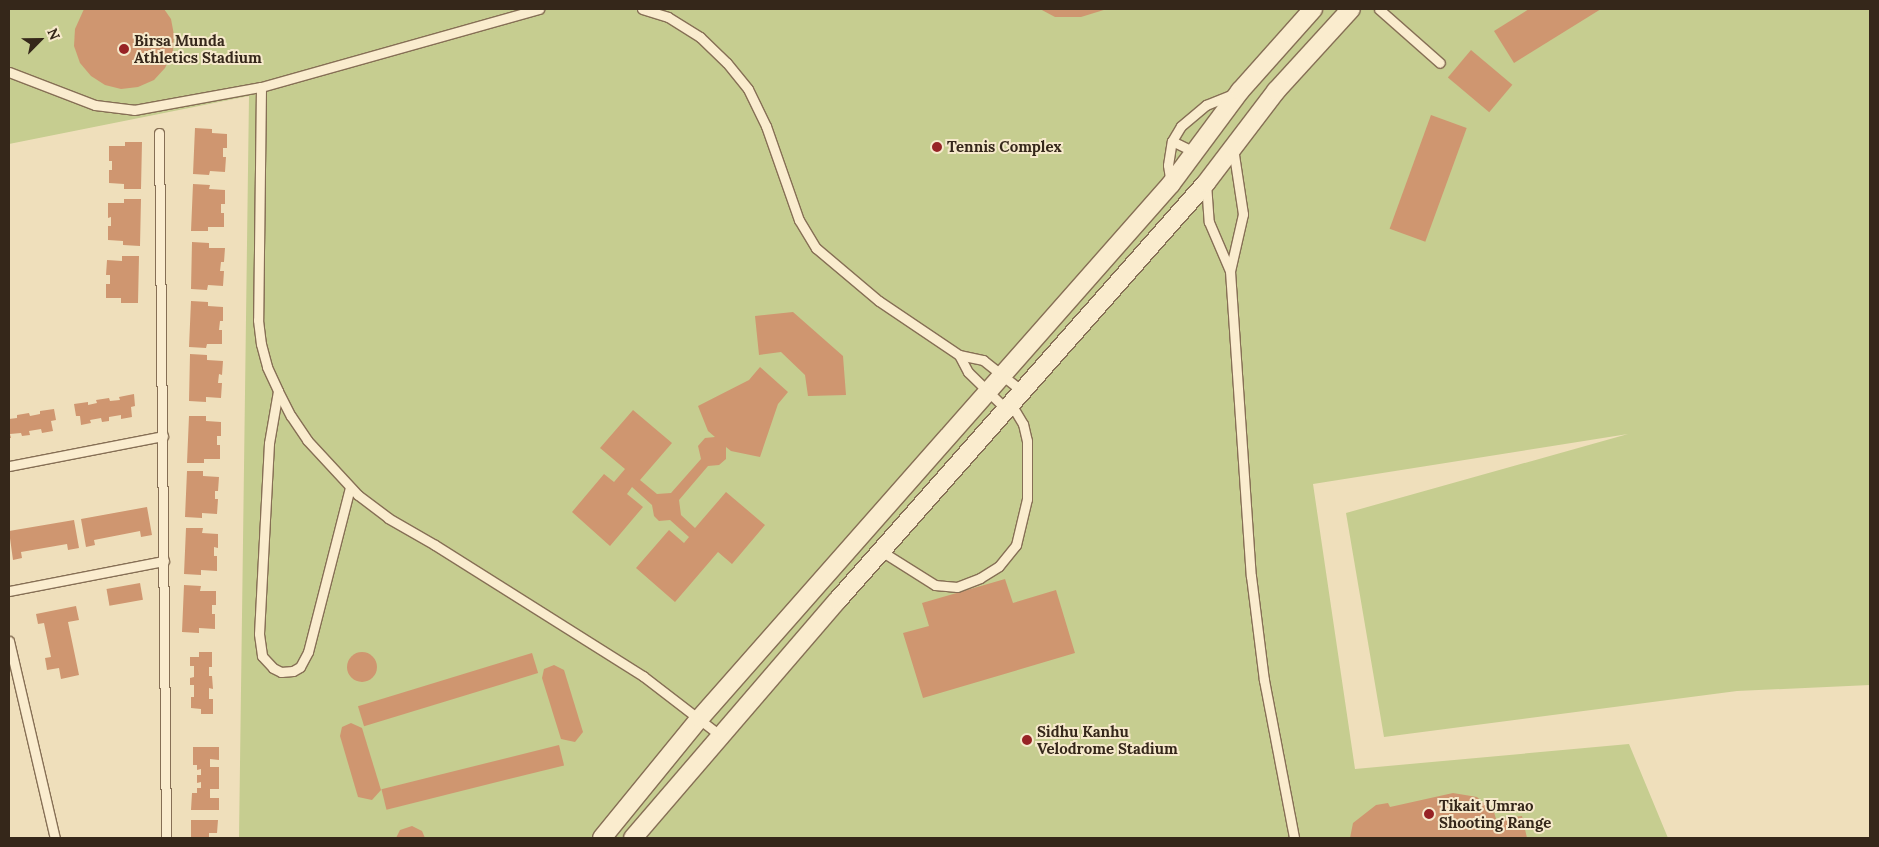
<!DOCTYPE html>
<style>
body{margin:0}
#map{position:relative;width:1879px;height:847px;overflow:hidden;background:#efdfbb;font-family:Lora,serif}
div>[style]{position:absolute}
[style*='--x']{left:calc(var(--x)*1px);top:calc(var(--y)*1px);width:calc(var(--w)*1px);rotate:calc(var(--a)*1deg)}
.green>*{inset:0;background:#c6cd90}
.building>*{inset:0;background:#cf9670;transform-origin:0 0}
.round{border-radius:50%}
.roads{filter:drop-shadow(1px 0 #866f55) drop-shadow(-1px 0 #866f55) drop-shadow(0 1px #866f55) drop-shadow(0 -1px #866f55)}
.service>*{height:9px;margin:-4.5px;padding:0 4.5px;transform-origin:4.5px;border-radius:4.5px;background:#faecce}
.minor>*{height:18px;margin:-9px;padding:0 9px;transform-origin:9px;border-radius:9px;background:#faecce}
.dots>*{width:14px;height:14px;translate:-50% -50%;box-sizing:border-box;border:2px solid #f6e9cb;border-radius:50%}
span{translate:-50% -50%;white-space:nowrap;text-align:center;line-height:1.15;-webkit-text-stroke:4px #f6e9cb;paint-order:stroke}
.poi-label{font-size:15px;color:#35271a;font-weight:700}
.left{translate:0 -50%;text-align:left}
.frame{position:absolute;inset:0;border:10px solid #35271a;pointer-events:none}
.north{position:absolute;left:15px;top:15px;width:50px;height:50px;-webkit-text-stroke:4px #f6e9cb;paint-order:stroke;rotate:67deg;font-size:14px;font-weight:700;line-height:20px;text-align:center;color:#35271a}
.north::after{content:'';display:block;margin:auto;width:18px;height:22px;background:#35271a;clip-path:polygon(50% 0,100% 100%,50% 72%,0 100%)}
</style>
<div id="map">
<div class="green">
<i style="clip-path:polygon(9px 9px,1870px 9px,1870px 685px,1737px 691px,1384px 737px,1346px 513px,1628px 434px,1313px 484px,1355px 769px,1629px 744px,1668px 838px,239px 838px,249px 96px,9px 144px)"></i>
</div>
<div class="building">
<i style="clip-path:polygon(84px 9px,164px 9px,171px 19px,174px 35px,173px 52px,165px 68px,154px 80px,138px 87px,121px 89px,105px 85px,91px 76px,80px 63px,74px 46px,75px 29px)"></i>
<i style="clip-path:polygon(1040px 9px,1107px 9px,1081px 17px,1055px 17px)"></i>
<i style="clip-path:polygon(1529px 9px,1601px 9px,1514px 63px,1494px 31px)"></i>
<i style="left:1471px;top:50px;width:54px;height:36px;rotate:40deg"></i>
<i style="left:1431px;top:115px;width:38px;height:121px;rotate:20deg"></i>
<i style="clip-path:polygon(195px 128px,212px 129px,212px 133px,227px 134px,227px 148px,223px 148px,223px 157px,226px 157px,225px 172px,210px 171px,209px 175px,193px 174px)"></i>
<i style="clip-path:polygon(125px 142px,142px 142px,141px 189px,124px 189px,124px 184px,109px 183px,109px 170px,112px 170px,112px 161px,109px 161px,109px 146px,125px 146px)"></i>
<i style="clip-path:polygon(193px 184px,210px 185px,209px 189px,225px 190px,225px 204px,221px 204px,221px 213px,224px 213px,224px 227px,208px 227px,208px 231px,191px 231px)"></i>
<i style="clip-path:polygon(124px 199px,141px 199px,140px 246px,123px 245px,123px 241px,108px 240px,108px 226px,111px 226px,111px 217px,108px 218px,108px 203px,124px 203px)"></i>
<i style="clip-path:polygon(192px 242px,209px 243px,209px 248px,225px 248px,224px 262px,221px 262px,220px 271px,224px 271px,223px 286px,208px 285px,207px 290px,191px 289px)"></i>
<i style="clip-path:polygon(122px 256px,139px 256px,138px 303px,121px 303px,121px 298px,106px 298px,106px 284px,110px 284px,110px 275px,106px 275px,107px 260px,122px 261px)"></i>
<i style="clip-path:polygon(191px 301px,208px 302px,208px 306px,223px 307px,223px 321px,220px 321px,219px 330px,222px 330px,222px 344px,207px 344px,206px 348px,189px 347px)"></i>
<i style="clip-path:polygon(793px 312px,843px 356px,846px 395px,808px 396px,805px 375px,781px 352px,759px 355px,755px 316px)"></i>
<i style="clip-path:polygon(190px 354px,207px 355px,207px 360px,223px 361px,222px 375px,219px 374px,218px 383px,222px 383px,221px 398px,206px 397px,206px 402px,189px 401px)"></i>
<i style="clip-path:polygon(760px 367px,788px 392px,778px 404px,760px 457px,731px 451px,726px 447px,726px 459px,719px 465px,708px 466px,679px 500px,681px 515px,695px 528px,726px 492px,765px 525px,732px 564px,718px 552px,675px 602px,636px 568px,669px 530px,684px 543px,689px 537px,670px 520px,659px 521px,654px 516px,652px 505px,632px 487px,627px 494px,643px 507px,610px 546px,572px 512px,604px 474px,614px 482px,625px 469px,600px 448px,633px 410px,672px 443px,640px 480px,657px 494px,671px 493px,701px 459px,698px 446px,705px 438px,715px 437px,708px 431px,698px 406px,749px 380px)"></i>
<i style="clip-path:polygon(134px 394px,135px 406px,131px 407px,132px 417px,121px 419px,121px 415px,109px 417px,109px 421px,102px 422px,101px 418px,90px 420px,91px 423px,81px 425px,80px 416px,76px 416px,74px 404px,88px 402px,88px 405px,97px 403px,96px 400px,109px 398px,110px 401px,120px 400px,119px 397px)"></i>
<i style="clip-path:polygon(54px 409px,56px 420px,51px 421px,53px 431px,42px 433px,41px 429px,29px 431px,30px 435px,22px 436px,21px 433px,10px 434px,11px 438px,9px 438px,9px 419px,17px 418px,17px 415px,29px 413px,30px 416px,40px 414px,40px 411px)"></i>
<i style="clip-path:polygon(189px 416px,206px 416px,206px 421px,221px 422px,221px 436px,217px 436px,217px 445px,220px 445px,220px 459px,204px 459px,204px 463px,187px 463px)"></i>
<i style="clip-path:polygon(187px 471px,203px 471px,203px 476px,219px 477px,218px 491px,215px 491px,215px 499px,218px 499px,217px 514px,202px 513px,202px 518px,185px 517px)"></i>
<i style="clip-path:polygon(147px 507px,152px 535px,141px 537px,140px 531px,94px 540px,95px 545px,86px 547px,81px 519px)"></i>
<i style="clip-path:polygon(74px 520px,79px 548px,68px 550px,67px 544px,21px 552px,22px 558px,13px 560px,9px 531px)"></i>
<i style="clip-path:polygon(186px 528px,203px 528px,202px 533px,218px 534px,218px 548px,214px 547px,214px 556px,217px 556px,217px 571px,201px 570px,201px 575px,184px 574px)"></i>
<i style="clip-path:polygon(1005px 579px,1013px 603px,1056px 590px,1075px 653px,923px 698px,903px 633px,929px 626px,922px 603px)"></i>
<i style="left:140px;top:583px;width:17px;height:34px;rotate:80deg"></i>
<i style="clip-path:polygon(184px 585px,201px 586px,200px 591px,216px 591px,216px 605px,212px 605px,212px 614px,215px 614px,215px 629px,199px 628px,199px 633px,182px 632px)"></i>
<i style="clip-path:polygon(76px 606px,79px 620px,68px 622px,79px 675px,61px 679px,59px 668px,47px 670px,45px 658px,51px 657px,44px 623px,38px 624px,36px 614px)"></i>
<i class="round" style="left:347px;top:652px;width:30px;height:30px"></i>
<i style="clip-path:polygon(199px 652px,212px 652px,212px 667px,209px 667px,209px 676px,212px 676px,213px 689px,209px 688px,209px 699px,213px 699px,213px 714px,201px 714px,201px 709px,191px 708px,191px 697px,194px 697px,194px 685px,190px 685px,190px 678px,194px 677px,194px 666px,190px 666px,190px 657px,199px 657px)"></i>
<i style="left:532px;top:653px;width:21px;height:182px;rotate:73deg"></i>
<i style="clip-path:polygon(554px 665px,564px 670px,583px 732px,575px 742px,561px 739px,542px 678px,544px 669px)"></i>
<i style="clip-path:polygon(351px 723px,362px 728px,381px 790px,372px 800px,358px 797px,340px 736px,342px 727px)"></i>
<i style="left:559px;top:745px;width:21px;height:183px;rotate:76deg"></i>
<i style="clip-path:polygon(193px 747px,219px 747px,219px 760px,210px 759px,210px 767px,219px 767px,219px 789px,210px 789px,210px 798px,219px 798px,219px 810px,191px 810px,192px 793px,197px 793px,197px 788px,201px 788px,201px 782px,197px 783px,197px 775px,201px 775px,201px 769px,197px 770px,197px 765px,193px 765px)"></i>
<i style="clip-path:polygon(1453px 793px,1477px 797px,1494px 812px,1496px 819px,1522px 816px,1527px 838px,1350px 838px,1353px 823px,1376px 805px,1388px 803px,1390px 807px)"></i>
<i style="clip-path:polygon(191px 820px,218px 820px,217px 833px,209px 833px,209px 838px,191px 838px)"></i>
<i style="clip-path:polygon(412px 826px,422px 831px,425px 838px,396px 838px,400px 830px)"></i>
</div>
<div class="roads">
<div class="service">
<i style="--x:642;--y:9;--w:27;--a:17"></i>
<i style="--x:668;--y:17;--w:38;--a:32"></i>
<i style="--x:700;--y:37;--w:37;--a:44"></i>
<i style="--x:727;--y:63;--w:33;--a:51"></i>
<i style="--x:748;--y:89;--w:41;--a:64.1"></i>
<i style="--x:766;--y:126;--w:100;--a:70.7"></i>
<i style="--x:799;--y:220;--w:33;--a:59"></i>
<i style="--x:816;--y:248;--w:82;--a:40.1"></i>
<i style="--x:879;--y:301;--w:97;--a:34"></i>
<i style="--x:959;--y:355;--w:25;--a:12"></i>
<i style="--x:983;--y:360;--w:50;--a:38.5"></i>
<i style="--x:1379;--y:9;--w:81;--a:41.5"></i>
<i style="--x:9;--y:72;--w:92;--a:21"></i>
<i style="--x:95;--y:105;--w:39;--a:7"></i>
<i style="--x:134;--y:110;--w:129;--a:-10.3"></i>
<i style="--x:261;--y:87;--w:289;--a:-15.7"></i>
<i style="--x:261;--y:87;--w:233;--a:90.7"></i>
<i style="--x:258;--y:320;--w:24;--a:83"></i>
<i style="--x:261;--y:344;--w:24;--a:75"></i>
<i style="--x:267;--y:367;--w:26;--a:65"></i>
<i style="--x:278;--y:391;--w:28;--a:63"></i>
<i style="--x:291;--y:416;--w:29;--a:56"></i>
<i style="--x:307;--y:440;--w:75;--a:47.2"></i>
<i style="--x:358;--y:495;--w:38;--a:37"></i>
<i style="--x:388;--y:518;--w:54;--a:29.9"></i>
<i style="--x:435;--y:545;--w:246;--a:32.2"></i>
<i style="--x:643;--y:676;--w:98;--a:37.6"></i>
<i style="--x:159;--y:133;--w:705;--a:89.43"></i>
<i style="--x:1172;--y:141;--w:25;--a:26"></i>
<i style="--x:1233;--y:148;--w:67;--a:81.4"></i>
<i style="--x:1243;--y:214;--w:58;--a:102.8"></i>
<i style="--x:1230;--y:271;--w:306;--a:86.1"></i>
<i style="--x:1251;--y:576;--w:105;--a:82.9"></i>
<i style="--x:1264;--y:680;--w:161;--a:79.2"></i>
<i style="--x:1206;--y:183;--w:39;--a:86"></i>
<i style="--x:1209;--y:222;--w:53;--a:66.8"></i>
<i style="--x:1171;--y:184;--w:19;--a:-99"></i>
<i style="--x:1168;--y:165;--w:24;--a:-81"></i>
<i style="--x:1172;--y:141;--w:17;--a:-59"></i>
<i style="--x:1181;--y:126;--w:33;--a:-40"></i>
<i style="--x:1206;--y:105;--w:31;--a:-22"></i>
<i style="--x:959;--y:355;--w:19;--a:62"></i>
<i style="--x:968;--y:372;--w:53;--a:44.2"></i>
<i style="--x:278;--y:391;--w:53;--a:99.8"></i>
<i style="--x:269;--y:443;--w:191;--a:93"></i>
<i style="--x:259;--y:634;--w:22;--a:82"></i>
<i style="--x:262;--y:656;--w:16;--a:47"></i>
<i style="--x:273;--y:668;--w:9;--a:27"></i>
<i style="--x:281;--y:672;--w:12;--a:-5"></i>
<i style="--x:293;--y:671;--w:8;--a:-30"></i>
<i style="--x:300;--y:667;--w:17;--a:-62"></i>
<i style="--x:308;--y:652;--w:170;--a:-75.7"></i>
<i style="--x:9;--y:466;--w:157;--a:-11"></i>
<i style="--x:881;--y:551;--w:64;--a:32.2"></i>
<i style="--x:935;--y:585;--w:22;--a:5"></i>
<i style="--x:957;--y:587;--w:25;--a:-21"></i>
<i style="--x:980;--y:578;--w:22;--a:-32"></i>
<i style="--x:999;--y:566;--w:27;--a:-51"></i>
<i style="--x:1016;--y:545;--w:47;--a:-76.6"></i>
<i style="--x:1027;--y:499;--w:58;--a:-90"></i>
<i style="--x:1027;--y:441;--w:17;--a:-103"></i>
<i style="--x:1023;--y:424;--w:23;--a:-121"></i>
<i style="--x:9;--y:591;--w:158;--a:-11"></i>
<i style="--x:9;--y:641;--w:202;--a:76.9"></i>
</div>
<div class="minor">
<i style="--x:602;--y:838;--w:155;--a:-50.8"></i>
<i style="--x:700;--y:718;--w:712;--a:-48.59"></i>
<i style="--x:1171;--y:184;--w:116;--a:-53.4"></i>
<i style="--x:1240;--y:91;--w:110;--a:-48.3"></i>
<i style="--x:633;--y:838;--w:313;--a:-49.3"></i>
<i style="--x:837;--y:601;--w:558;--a:-48.56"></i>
<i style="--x:1206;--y:183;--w:116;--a:-52.7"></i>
<i style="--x:1276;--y:91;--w:111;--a:-47.6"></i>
</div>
</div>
<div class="dots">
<i style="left:124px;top:49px;background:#972325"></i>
<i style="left:937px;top:147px;background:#972325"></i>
<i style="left:1027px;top:740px;background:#972325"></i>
<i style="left:1429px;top:814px;background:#972325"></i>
</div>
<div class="poi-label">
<span class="left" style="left:134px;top:49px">Birsa Munda<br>Athletics Stadium</span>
<span class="left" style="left:947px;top:147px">Tennis Complex</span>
<span class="left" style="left:1037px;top:740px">Sidhu Kanhu<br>Velodrome Stadium</span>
<span class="left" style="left:1439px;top:814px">Tikait Umrao<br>Shooting Range</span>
</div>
<div class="frame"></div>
<div class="north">N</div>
</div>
